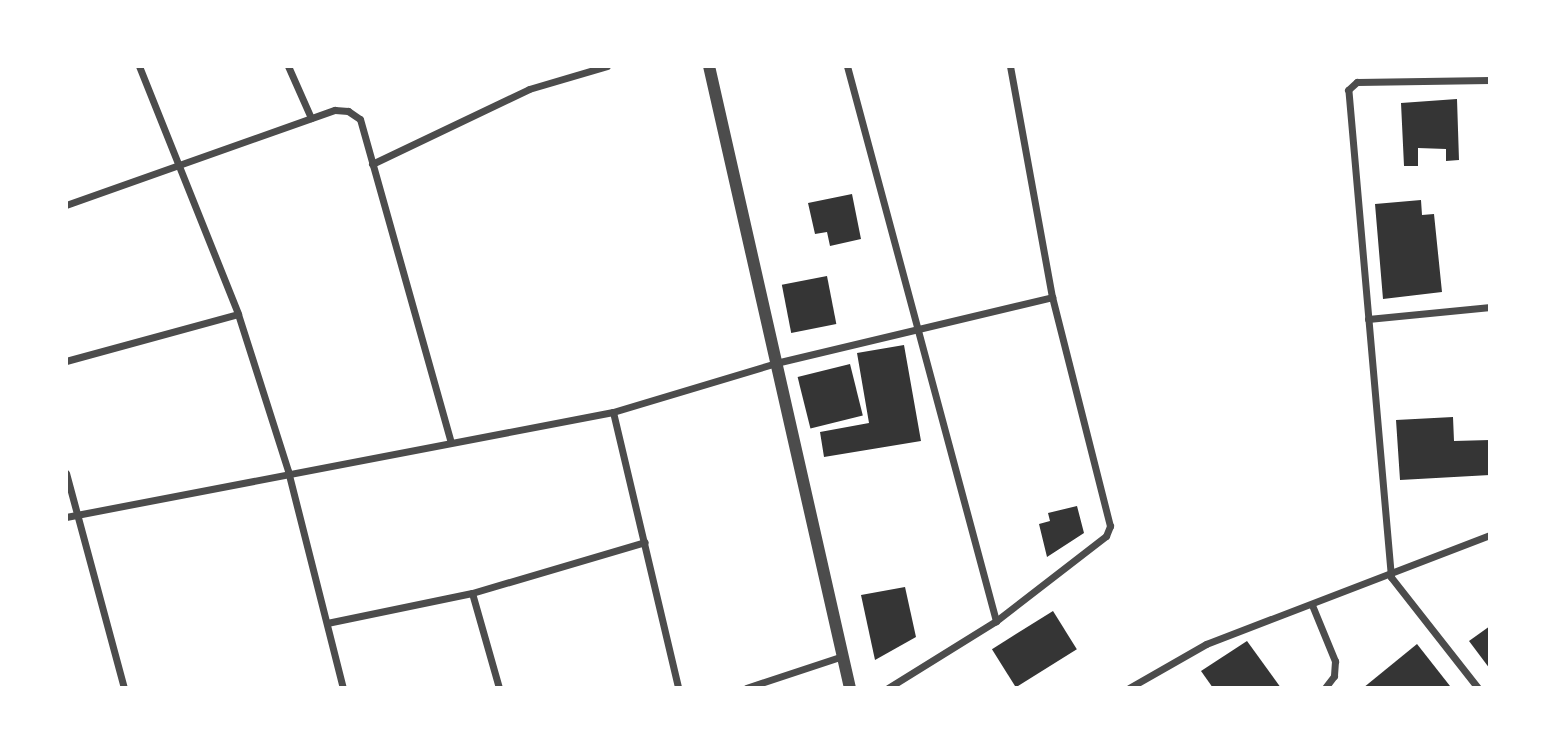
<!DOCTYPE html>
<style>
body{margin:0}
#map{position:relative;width:1556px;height:754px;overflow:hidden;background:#fff;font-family:"PT Serif",serif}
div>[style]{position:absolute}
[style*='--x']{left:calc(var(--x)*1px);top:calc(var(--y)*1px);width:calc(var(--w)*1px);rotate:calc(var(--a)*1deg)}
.building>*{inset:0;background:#353535;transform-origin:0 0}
.minor>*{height:7px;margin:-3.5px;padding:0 3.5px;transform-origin:3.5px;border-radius:3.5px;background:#4c4c4c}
.tertiary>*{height:12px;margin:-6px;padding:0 6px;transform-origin:6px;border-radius:6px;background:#4c4c4c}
span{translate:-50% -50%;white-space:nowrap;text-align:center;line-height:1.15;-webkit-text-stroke:7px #fff;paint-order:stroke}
.frame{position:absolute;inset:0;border:68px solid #fff;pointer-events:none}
</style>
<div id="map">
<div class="building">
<i style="clip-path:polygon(1457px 99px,1459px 160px,1446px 161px,1446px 149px,1418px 148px,1418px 166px,1404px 166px,1401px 103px)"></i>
<i style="clip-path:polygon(852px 194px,861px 239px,830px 246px,827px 232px,815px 234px,808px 203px)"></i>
<i style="clip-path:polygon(1421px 200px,1422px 215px,1434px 214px,1442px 292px,1383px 299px,1375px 204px)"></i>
<i style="left:827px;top:276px;width:49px;height:46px;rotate:79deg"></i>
<i style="clip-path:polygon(904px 345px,921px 441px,824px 457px,820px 432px,869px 423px,857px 353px)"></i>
<i style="left:850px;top:364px;width:53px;height:54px;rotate:76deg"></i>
<i style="clip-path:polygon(1453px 417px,1454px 441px,1490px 440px,1490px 475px,1400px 480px,1396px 420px)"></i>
<i style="clip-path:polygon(1077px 506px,1084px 533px,1047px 557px,1039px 524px,1050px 521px,1048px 513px)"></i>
<i style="clip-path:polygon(905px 587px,916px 637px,875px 660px,861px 595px)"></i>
<i style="left:1053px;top:611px;width:45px;height:72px;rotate:58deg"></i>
<i style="clip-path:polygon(1490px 626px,1490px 669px,1469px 641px)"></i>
<i style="clip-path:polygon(1247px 641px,1281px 688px,1213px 688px,1201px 671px)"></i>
<i style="clip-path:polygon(1417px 644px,1450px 686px,1363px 688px)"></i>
</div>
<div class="minor">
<i style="--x:139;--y:66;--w:267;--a:68.2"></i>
<i style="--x:238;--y:314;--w:165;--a:72.3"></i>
<i style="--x:288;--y:471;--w:224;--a:75.8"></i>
<i style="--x:288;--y:66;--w:57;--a:66.1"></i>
<i style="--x:847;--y:66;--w:575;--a:74.97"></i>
<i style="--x:372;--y:164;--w:174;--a:-25.5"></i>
<i style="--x:529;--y:89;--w:81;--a:-16.4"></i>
<i style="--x:66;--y:205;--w:285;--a:-19.5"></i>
<i style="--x:335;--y:110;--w:13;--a:4"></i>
<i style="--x:348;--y:111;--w:14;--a:34"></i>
<i style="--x:360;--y:119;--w:336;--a:74.3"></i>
<i style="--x:1368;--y:319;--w:123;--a:-5.6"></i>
<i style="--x:66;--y:361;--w:178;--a:-15.3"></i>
<i style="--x:613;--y:412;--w:284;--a:76.7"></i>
<i style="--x:66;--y:473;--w:223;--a:74.9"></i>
<i style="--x:66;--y:517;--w:557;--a:-10.87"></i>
<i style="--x:613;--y:412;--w:174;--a:-16.7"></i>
<i style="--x:780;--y:362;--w:280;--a:-13.4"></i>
<i style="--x:472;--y:593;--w:99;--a:74.1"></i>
<i style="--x:1312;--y:605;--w:61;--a:67.7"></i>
<i style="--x:1335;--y:661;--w:15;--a:94"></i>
<i style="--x:1334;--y:676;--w:15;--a:127"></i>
<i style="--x:327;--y:623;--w:148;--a:-11.7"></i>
<i style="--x:472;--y:593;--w:180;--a:-16.4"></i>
<i style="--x:746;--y:688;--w:102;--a:-18.3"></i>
<i style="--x:888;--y:688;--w:127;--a:-31.8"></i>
<i style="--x:996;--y:621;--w:139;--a:-37.7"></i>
<i style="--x:1106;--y:536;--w:11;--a:-68"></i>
<i style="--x:1110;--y:526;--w:236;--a:-104.2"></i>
<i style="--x:1052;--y:297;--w:235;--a:-100.3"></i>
<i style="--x:1129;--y:688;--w:89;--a:-29.7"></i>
<i style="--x:1206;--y:644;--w:304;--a:-21"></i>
<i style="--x:1478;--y:688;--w:141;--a:-128.1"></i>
<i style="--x:1391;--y:577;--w:489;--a:-95"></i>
<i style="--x:1348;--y:90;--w:12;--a:-42"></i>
<i style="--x:1357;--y:82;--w:133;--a:-0.9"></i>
</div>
<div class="tertiary">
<i style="--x:709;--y:66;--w:638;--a:77.23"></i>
</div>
<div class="frame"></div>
</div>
